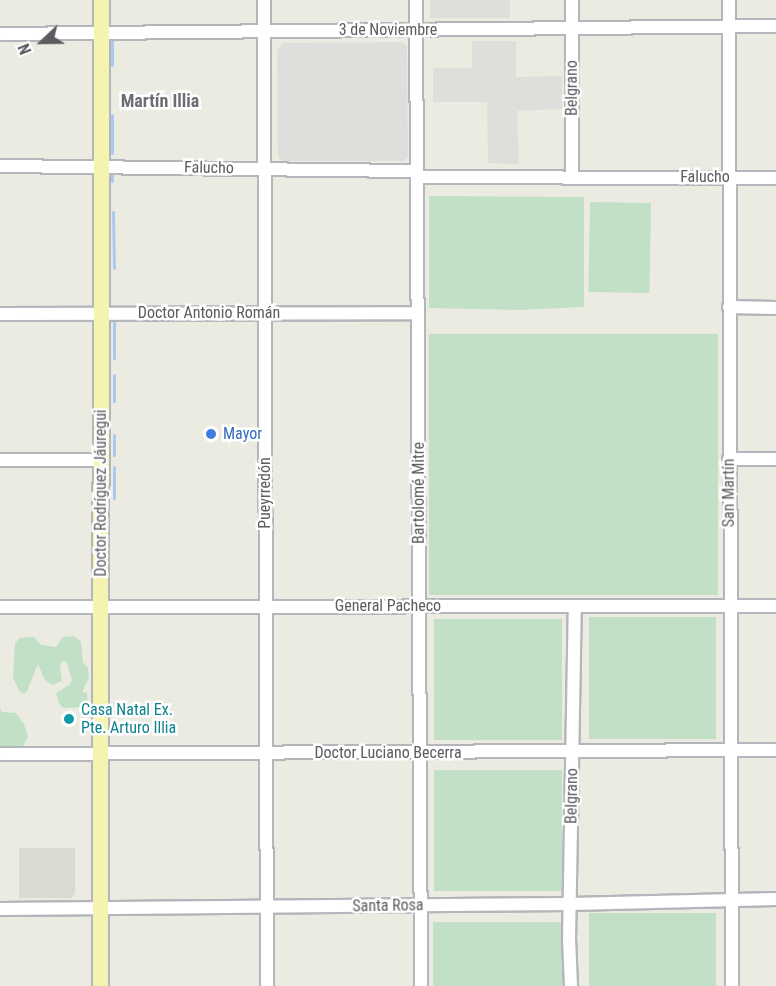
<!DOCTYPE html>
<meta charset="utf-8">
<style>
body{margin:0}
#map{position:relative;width:776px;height:986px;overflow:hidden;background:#ebebe2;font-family:"Roboto Condensed",sans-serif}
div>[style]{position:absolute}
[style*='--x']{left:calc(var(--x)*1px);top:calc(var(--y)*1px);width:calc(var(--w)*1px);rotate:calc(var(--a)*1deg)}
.industrial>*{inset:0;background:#dfdeda;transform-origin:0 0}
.education>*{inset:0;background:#dbdad1}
.green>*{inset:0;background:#c2e0c6;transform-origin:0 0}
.stream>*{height:3px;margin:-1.5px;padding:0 1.5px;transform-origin:1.5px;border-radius:1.5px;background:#aac9f3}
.roads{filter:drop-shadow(2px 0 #b5b6bb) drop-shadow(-2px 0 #b5b6bb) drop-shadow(0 2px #b5b6bb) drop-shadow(0 -2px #b5b6bb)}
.minor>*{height:12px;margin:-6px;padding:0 6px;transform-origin:6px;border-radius:6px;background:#fff}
.major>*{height:15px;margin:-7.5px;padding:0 7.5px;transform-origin:7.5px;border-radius:7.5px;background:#f4f3af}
.dots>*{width:16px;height:16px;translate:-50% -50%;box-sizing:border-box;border:3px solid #fff;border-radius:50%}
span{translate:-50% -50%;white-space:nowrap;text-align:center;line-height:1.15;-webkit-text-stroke:5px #fff;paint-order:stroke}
.street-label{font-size:16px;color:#5b5c61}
.shop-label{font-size:16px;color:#366cbe}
.left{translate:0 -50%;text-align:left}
.culture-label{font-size:16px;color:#0d838f}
.neighbourhood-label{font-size:18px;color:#6c6e73;font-weight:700}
.north{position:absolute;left:12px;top:12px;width:60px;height:60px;-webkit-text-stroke:4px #fff;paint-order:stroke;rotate:248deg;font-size:16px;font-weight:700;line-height:24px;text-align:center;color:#5b5c61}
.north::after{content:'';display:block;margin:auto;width:21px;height:27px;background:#5b5c61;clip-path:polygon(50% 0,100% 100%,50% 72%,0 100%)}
</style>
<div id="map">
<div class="industrial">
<i style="left:430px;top:0;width:80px;height:18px"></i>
<i style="clip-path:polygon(472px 41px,516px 41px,516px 77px,562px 76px,562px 109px,517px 111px,519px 164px,488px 163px,487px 102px,433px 102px,433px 68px,472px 68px)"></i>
<i style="clip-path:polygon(402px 42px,407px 46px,407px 56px,408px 157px,404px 161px,282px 161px,278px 157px,277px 50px,283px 43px)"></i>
</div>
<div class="education">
<i style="clip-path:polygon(19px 848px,75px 848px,75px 893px,72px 898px,19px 898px)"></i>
</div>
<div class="green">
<i style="clip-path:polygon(429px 196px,584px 197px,584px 307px,520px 310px,429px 308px)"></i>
<i style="left:590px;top:202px;width:61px;height:90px;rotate:1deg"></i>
<i style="left:718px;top:334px;width:261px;height:289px;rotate:90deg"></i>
<i style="left:589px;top:617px;width:127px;height:122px"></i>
<i style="left:434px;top:619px;width:128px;height:121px"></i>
<i style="clip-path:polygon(74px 636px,81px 642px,83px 662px,88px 668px,89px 678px,82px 692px,87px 693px,88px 707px,63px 708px,59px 703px,56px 693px,69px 685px,72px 680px,66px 661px,62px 661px,60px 666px,62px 681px,52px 685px,45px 680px,38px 664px,27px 691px,24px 694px,20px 692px,13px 678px,15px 643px,20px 638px,34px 637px,41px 645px,56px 647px,63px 637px)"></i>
<i style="clip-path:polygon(0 708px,2px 712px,16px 713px,24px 724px,28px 737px,23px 746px,0 750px)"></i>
<i style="left:434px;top:770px;width:128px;height:121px"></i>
<i style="left:589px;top:913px;width:127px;height:73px"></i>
<i style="left:433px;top:922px;width:130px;height:64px"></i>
</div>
<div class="stream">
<i style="--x:112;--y:65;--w:27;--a:-90"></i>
<i style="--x:112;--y:153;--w:38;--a:-90"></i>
<i style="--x:112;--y:175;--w:6;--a:90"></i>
<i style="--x:113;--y:212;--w:56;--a:89"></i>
<i style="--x:114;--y:358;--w:36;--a:-90"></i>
<i style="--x:114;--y:401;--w:26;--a:-90"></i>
<i style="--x:114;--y:455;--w:20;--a:-90"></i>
<i style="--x:114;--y:467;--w:31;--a:90"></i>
</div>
<div class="roads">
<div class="minor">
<i style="--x:264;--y:0;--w:986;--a:89.83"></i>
<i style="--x:416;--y:0;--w:986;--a:89.71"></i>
<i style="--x:729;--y:0;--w:986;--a:89.83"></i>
<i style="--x:0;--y:34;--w:776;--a:-0.59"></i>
<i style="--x:0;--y:166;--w:417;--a:0.7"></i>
<i style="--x:572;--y:176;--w:176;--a:-90"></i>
<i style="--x:418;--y:177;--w:358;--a:0.2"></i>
<i style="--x:729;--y:307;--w:47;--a:1.2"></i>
<i style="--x:0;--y:314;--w:418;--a:-0.1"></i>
<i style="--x:729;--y:459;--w:47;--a:0"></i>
<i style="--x:0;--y:460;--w:101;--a:0"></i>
<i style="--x:0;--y:607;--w:776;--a:-0.07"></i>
<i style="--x:0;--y:754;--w:776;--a:-0.3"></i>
<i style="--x:0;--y:909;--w:571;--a:-0.5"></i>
<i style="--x:571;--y:904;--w:205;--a:-1.4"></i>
<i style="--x:571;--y:986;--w:47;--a:-92.4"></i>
<i style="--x:569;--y:939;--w:333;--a:-89"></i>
</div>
<div class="major">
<i style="--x:100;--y:986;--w:986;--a:-89.94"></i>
</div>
</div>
<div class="dots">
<i style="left:211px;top:434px;background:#3f7fe0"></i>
<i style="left:69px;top:719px;background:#0f9aa8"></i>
</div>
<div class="street-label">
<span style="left:388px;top:30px">3 de Noviembre</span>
<span style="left:572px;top:88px;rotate:-90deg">Belgrano</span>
<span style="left:209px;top:168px;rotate:1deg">Falucho</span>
<span style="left:705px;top:177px">Falucho</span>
<span style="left:209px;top:313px">Doctor Antonio Román</span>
<span style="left:101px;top:493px;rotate:-90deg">Doctor Rodríguez Jáuregui</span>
<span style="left:265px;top:493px;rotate:-90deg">Pueyrredón</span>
<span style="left:419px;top:493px;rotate:-90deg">Bartolomé Mitre</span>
<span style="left:729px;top:493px;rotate:-90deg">San Martín</span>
<span style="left:388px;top:606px">General Pacheco</span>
<span style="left:388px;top:753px">Doctor Luciano Becerra</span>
<span style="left:572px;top:796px;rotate:-89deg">Belgrano</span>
<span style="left:388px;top:906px;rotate:-1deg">Santa Rosa</span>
</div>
<div class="shop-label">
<span class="left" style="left:223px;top:434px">Mayor</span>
</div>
<div class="culture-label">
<span class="left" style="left:81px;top:719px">Casa Natal Ex.<br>Pte. Arturo Illia</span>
</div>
<div class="neighbourhood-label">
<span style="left:160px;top:101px">Martín Illia</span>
</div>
<div class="north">N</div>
</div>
